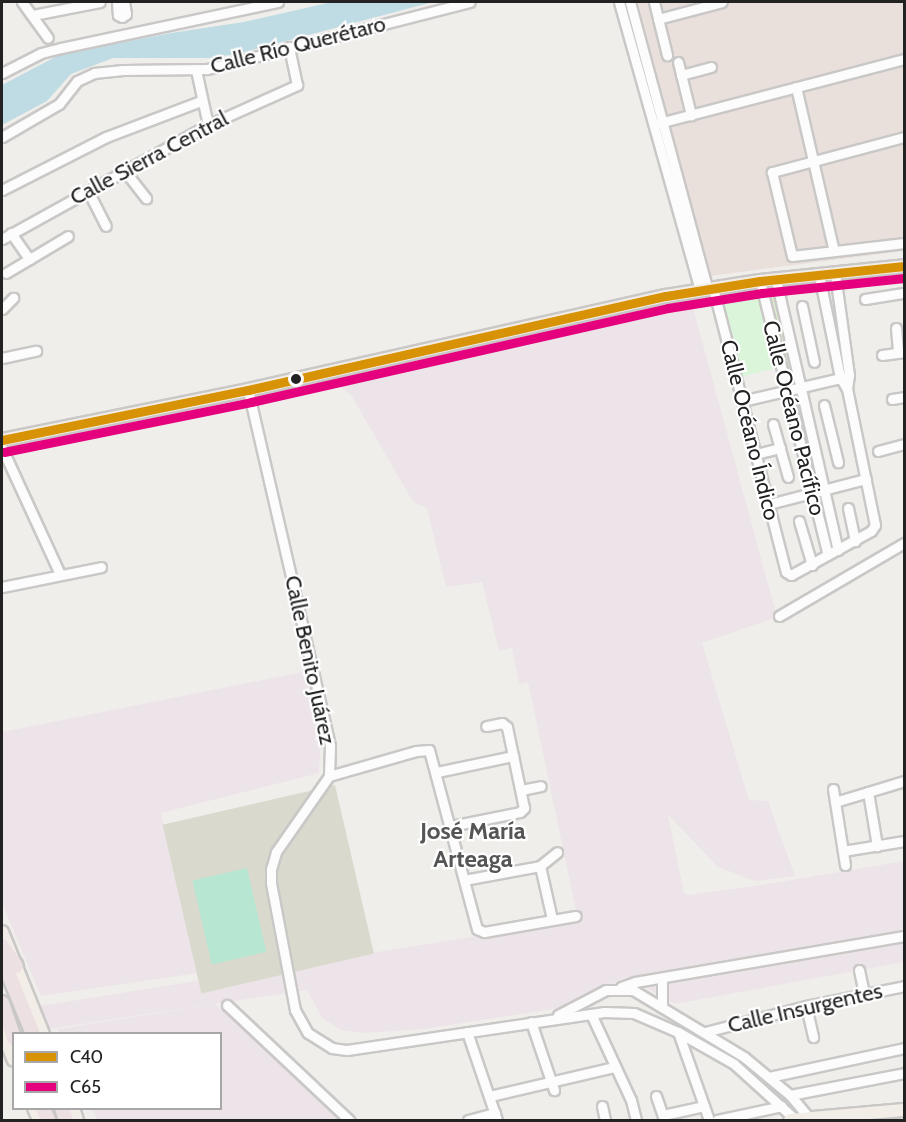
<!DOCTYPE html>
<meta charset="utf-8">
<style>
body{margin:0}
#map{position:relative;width:906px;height:1122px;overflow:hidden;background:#f0eeeb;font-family:Cabin,sans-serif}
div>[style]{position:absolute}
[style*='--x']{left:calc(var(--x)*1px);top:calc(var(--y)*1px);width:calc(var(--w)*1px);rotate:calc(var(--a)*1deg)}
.industrial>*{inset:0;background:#ede4e9}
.military>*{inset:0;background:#eae0db}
.construction>*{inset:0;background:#d9d9cd;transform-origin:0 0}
.grass>*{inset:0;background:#ddeccb}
.park>*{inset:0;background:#daf5da;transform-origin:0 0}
.pitch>*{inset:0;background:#b7e6d2;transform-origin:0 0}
.water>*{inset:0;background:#bfdbe3}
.roads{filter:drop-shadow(2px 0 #c9c8c7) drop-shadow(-2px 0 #c9c8c7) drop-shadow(0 2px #c9c8c7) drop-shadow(0 -2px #c9c8c7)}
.minor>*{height:9px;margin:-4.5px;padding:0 4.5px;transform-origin:4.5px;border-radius:4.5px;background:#fdfcfc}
.major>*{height:12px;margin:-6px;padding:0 6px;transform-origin:6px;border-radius:6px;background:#f3ede7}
.highway>*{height:14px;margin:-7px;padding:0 7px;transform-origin:7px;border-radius:7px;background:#ece0e2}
.bus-1>*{height:9px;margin:-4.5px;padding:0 4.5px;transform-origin:4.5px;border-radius:4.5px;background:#d79205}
.bus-2>*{height:9px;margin:-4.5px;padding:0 4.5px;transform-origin:4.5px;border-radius:4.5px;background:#e5007d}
.dots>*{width:16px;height:16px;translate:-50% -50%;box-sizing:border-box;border:3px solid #fff;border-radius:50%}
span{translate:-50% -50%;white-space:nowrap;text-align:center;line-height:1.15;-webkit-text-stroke:4.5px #fff;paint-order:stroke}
.street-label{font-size:22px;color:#222}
.neighbourhood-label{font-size:24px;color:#555;font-weight:700}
.frame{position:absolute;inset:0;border:3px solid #222;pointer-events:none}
.legend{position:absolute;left:12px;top:1032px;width:210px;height:78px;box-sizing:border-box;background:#fff;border:2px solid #a7a7a7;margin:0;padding:8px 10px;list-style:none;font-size:18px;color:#222}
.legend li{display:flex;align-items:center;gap:12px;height:30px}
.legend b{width:30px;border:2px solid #a7a7a7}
</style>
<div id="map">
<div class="industrial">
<i style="clip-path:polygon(692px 304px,777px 617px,702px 643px,749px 800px,768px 801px,795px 876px,755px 881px,718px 867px,668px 815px,684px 893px,688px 895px,767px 884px,904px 861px,904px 962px,675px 1004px,626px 977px,560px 1008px,425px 1029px,365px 1033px,341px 1030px,322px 1018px,307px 990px,2px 1036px,2px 1012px,578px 920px,528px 682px,519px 684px,512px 648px,499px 651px,482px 582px,446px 587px,427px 508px,413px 502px,351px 395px,332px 380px)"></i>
<i style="clip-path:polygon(308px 671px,321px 732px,319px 773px,161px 813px,198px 973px,41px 996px,2px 903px,2px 732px)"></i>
<i style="clip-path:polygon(215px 1004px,342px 1120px,97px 1120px,92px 1109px,220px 1108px,220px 1034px,60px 1034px,58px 1029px)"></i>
</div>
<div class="military">
<i style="clip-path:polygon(638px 2px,904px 2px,904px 251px,710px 276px)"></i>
</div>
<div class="construction">
<i style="left:335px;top:785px;width:173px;height:177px;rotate:77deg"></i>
</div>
<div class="grass">
<i style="clip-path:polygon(775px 287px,836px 550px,831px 552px,764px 289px)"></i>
</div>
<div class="park">
<i style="left:758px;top:287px;width:83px;height:39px;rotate:76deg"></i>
</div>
<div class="pitch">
<i style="left:247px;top:868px;width:86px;height:56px;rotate:77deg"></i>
</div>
<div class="water">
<i style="clip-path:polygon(332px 2px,433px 2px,237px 54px,209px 58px,113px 58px,71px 74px,47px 101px,2px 125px,2px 85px,59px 55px,171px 33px,244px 22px)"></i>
</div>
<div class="roads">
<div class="minor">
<i style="--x:22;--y:2;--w:44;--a:54.2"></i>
<i style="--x:117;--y:2;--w:13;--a:86"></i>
<i style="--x:118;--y:15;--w:4;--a:27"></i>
<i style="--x:122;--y:17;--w:5;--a:-37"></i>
<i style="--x:126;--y:14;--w:12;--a:-99"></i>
<i style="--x:619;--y:2;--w:299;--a:74.3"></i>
<i style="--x:630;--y:2;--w:296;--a:74.9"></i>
<i style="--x:654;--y:2;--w:55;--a:76.2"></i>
<i style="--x:33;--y:15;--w:68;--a:-11"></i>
<i style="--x:658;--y:19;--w:66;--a:-14.9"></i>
<i style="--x:678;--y:62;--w:55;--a:76.2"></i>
<i style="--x:196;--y:70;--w:56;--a:77.7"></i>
<i style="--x:2;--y:73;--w:44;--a:-27.1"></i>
<i style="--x:41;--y:53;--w:21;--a:-14"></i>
<i style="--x:61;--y:48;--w:222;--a:-12"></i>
<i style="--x:681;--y:75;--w:31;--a:-15"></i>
<i style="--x:796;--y:87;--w:168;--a:77"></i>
<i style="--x:659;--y:123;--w:253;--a:-14.6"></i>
<i style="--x:2;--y:137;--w:66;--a:-30.1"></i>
<i style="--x:59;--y:104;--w:29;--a:-52"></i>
<i style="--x:77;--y:81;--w:19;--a:-25"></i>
<i style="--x:94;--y:73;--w:29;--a:-6"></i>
<i style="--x:123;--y:70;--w:84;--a:-0.7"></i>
<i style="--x:207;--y:69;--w:271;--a:-14.3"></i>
<i style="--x:904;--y:137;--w:137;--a:165.1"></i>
<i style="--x:772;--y:172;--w:86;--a:76.6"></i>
<i style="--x:792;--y:256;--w:113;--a:-6.6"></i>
<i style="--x:124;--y:170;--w:36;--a:52"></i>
<i style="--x:2;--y:190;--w:117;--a:-27"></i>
<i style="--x:106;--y:137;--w:102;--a:-20.8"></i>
<i style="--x:88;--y:191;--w:39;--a:63"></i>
<i style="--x:11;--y:233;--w:32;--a:55"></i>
<i style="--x:2;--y:239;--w:235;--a:-29"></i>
<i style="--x:208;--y:125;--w:98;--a:-24.2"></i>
<i style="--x:297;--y:85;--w:39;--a:-102"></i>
<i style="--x:6;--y:273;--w:72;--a:-30.8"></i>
<i style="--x:819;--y:275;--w:104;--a:78.4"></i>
<i style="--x:840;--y:377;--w:14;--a:60"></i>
<i style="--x:776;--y:280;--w:277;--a:77.1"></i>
<i style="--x:760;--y:281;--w:282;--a:76.1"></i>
<i style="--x:713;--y:288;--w:293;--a:75.6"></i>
<i style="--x:786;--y:572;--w:6;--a:31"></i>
<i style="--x:791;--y:575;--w:91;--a:-28.8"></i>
<i style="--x:871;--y:531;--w:7;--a:-56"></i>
<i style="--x:875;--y:525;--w:139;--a:-101.6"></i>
<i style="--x:847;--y:389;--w:14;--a:-82"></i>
<i style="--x:849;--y:375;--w:102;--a:-97.9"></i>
<i style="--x:865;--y:299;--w:39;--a:-9"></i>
<i style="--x:802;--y:306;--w:57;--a:77.9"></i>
<i style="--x:2;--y:309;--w:16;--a:-45"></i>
<i style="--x:896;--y:328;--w:25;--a:85"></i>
<i style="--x:882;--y:355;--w:22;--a:-8"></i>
<i style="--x:2;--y:358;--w:35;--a:-12"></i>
<i style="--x:248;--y:390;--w:365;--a:77"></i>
<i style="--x:330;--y:746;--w:30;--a:92"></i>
<i style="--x:329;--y:776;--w:93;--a:124.9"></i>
<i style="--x:276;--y:852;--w:18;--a:106"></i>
<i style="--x:271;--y:869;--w:14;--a:90"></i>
<i style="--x:271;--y:883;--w:129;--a:79.3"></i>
<i style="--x:295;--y:1010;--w:26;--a:61"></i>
<i style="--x:308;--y:1033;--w:28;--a:32"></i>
<i style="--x:332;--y:1048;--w:15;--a:8"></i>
<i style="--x:347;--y:1050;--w:260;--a:-8.4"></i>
<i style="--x:604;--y:1012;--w:30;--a:2"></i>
<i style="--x:634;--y:1013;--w:48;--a:23.4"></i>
<i style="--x:678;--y:1032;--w:64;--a:29.7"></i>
<i style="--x:734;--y:1064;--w:84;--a:42.1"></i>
<i style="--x:892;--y:399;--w:12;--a:-9"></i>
<i style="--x:742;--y:401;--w:105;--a:-13.2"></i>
<i style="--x:824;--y:405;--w:59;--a:76.2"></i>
<i style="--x:773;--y:424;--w:55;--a:74.2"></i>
<i style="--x:2;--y:448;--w:139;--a:65.3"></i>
<i style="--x:878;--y:451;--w:27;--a:-15"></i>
<i style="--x:756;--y:454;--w:25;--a:-14"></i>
<i style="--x:769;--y:504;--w:100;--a:-14.5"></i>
<i style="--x:848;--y:508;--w:34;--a:78"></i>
<i style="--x:799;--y:521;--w:46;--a:73.5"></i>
<i style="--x:2;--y:587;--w:101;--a:-11.4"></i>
<i style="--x:779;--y:616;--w:145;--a:-30.3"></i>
<i style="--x:437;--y:772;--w:78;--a:-11.9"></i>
<i style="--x:329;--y:776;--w:91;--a:-16"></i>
<i style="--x:416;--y:751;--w:13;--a:-4"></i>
<i style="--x:429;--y:750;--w:185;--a:75"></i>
<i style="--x:477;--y:929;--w:8;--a:23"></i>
<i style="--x:484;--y:932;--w:93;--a:-9.9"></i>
<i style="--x:833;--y:789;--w:77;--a:81"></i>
<i style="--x:521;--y:790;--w:20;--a:-11"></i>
<i style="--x:868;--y:792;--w:55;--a:80.5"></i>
<i style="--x:835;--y:802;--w:72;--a:-16.9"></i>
<i style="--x:451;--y:826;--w:70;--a:-11.5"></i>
<i style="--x:520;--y:812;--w:6;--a:-45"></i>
<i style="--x:524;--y:808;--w:83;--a:-101.9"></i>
<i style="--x:507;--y:727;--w:6;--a:-141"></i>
<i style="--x:502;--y:723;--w:16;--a:169"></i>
<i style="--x:843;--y:851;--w:62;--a:-9.3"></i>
<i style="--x:540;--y:866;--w:54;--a:77.2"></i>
<i style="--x:540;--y:866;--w:22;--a:-39"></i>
<i style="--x:464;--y:880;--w:77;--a:-10.4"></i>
<i style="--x:859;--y:970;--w:24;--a:78"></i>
<i style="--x:621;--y:987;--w:15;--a:-20"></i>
<i style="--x:635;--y:982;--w:273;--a:-9.7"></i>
<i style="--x:227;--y:1005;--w:168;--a:43.3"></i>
<i style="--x:806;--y:1006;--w:32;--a:77"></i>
<i style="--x:662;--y:1007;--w:29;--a:-90"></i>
<i style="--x:591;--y:1014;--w:95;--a:65.1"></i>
<i style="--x:631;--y:1100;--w:21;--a:76"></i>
<i style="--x:558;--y:1015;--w:54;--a:-27.5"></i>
<i style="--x:606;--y:990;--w:27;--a:0"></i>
<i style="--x:633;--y:990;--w:130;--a:31.1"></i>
<i style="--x:744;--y:1057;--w:60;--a:39.6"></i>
<i style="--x:790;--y:1095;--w:33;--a:50"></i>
<i style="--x:531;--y:1022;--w:72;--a:71.3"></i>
<i style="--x:467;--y:1032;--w:93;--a:71.2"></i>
<i style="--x:678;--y:1032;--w:93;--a:70.6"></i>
<i style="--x:705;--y:1032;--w:104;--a:-14.4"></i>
<i style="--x:806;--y:1006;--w:100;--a:-11.5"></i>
<i style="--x:769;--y:1077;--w:138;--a:-12.1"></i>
<i style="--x:790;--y:1095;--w:116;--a:-10.9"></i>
<i style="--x:490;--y:1096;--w:128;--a:-13.1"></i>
<i style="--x:656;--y:1096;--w:24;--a:71"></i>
<i style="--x:602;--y:1106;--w:14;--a:78"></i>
<i style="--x:663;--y:1115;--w:42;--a:-12.4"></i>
<i style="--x:468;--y:1120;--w:28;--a:-15"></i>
<i style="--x:717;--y:1120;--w:66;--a:-12.2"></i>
</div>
<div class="major">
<i style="--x:2;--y:440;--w:251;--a:-11.5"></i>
<i style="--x:248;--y:390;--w:428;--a:-12.7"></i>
<i style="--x:666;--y:296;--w:95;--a:-9.1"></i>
<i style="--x:760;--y:281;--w:145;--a:-5.9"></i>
<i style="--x:2;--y:932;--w:110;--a:68.1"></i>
<i style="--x:2;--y:1031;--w:31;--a:68"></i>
<i style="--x:34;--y:1108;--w:13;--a:67"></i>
<i style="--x:73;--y:1108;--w:13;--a:72"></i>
<i style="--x:790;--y:1120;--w:114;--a:-5"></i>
</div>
<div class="highway">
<i style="--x:2;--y:946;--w:24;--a:55"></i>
<i style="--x:2;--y:958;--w:82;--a:67.8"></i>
<i style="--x:2;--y:1003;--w:37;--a:71"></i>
<i style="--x:43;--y:1108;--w:13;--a:67"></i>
<i style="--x:62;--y:1108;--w:13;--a:72"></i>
</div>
</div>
<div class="bus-1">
<i style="--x:2;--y:440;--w:251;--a:-11.5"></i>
<i style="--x:248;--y:390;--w:428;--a:-12.7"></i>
<i style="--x:666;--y:296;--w:95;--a:-9.1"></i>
<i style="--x:760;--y:281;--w:145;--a:-5.9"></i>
</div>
<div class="bus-2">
<i style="--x:4;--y:452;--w:252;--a:-11.4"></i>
<i style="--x:251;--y:402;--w:427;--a:-12.7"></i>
<i style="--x:668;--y:308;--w:95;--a:-9.1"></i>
<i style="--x:762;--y:293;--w:143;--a:-6"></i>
</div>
<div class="dots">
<i style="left:296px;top:379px;background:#222"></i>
</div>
<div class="street-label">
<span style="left:298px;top:45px;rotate:-14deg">Calle Río Querétaro</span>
<span style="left:149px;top:158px;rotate:-28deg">Calle Sierra Central</span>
<span style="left:794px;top:418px;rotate:76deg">Calle Océano Pacífico</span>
<span style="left:750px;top:430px;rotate:76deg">Calle Océano Índico</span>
<span style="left:310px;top:660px;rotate:78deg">Calle Benito Juárez</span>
<span style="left:805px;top:1008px;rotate:-13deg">Calle Insurgentes</span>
</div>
<div class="neighbourhood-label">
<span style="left:473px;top:845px">José María<br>Arteaga</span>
</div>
<div class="frame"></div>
<ul class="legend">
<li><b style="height:8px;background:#d79205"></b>C40</li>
<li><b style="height:8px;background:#e5007d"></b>C65</li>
</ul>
</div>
